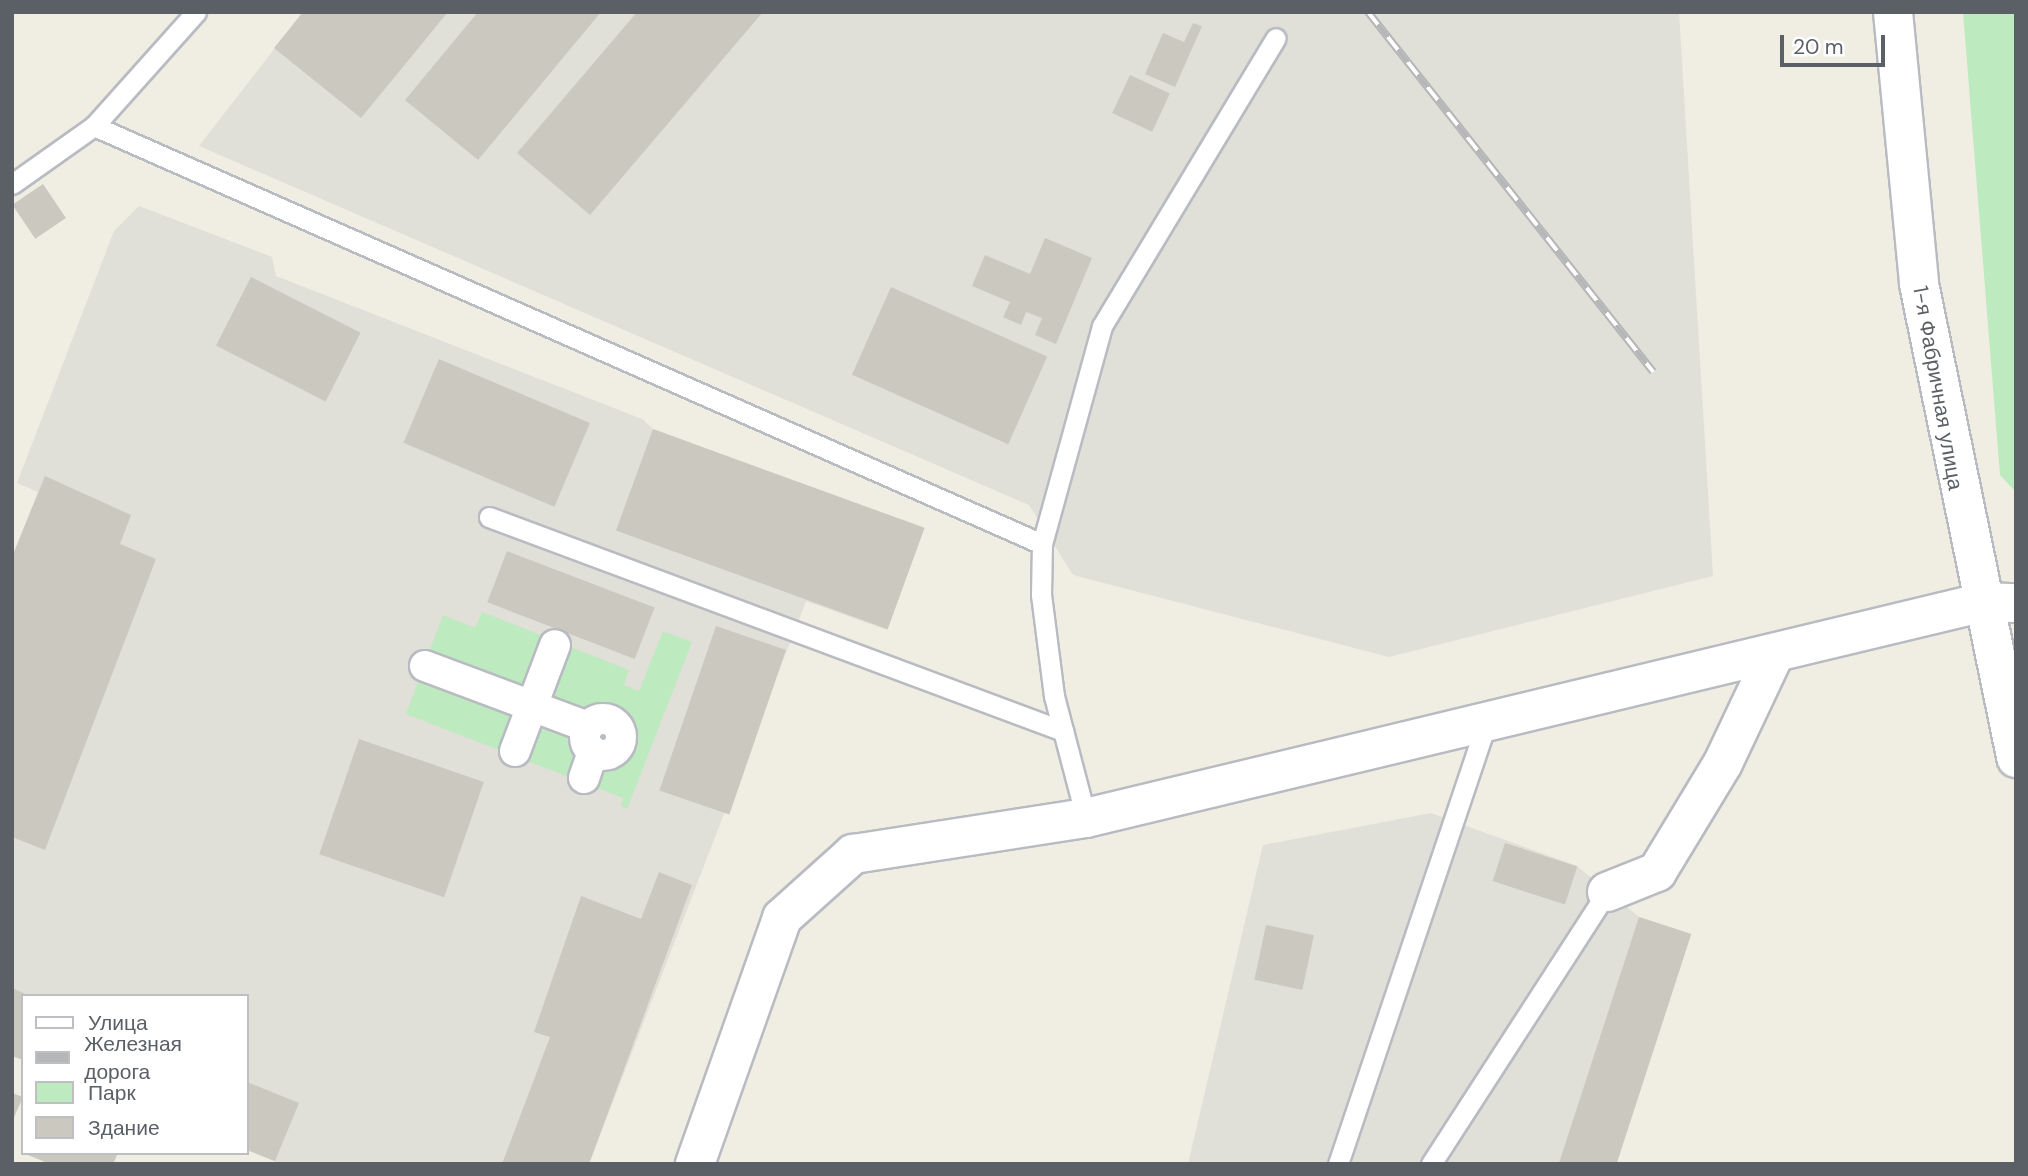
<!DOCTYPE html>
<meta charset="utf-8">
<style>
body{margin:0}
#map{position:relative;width:2028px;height:1176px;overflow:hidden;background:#f0ede3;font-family:"DM Sans",sans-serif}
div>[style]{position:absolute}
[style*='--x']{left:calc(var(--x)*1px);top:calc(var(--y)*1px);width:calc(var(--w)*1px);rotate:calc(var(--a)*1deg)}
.industrial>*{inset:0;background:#e0dfd8}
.green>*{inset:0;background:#bdeabe}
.building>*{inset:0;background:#cbc8c0;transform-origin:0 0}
.roads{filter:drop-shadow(2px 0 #b8bbc1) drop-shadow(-2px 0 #b8bbc1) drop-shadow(0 2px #b8bbc1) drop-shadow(0 -2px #b8bbc1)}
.service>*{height:19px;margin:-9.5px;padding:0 9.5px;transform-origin:9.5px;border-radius:9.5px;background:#fff}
.pedestrian>*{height:30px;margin:-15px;padding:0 15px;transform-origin:15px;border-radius:15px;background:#fff}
.pedestrian>.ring{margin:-15px;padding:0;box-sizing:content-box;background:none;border:30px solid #fff;border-radius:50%}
.minor>*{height:38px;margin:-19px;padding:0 19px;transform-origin:19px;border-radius:19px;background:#fff}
.secondary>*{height:38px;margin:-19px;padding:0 19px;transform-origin:19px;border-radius:19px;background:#fff}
.rail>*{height:8px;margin-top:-4px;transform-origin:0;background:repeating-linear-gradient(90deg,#fff 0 16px,#b5b6b7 0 32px);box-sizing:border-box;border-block:2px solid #b5b6b7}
span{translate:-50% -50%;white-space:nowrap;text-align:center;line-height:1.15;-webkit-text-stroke:6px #fff;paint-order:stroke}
.street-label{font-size:21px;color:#5b6066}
.frame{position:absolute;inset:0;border:14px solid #5b6066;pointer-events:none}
.legend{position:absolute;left:21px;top:994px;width:228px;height:161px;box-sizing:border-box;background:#fff;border:2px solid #bdbfc2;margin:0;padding:9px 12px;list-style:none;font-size:21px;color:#5b6066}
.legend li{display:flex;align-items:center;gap:14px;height:35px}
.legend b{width:35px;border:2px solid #bdbfc2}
.scale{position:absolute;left:1780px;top:35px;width:105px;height:32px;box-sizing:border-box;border:4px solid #5b6066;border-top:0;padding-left:9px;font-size:21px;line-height:24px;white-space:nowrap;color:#5b6066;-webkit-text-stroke:5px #fff;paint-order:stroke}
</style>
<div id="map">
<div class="industrial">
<i style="clip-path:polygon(303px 12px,1679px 12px,1713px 576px,1389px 657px,1073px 575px,1029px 505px,199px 146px)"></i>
<i style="clip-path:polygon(139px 206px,272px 257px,276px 276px,642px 419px,653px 429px,924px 529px,887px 630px,806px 601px,589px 1164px,281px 1164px,247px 1150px,247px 996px,23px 996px,23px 1060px,12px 1056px,12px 557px,38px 492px,17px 483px,114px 231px)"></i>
<i style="clip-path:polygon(1431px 813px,1577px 866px,1639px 917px,1691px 934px,1613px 1164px,1188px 1164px,1263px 845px)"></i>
</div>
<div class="green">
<i style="clip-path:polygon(1963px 12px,2016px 12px,2016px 492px,2000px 475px)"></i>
<i style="clip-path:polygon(482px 612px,629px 670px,624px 685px,639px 691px,663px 631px,692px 642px,627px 809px,621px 806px,623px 798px,406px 714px,443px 615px,475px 628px)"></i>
</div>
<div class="building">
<i style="clip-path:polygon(303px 12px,448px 12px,361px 118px,274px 48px)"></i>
<i style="clip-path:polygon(478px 12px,601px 12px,478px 160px,405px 100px)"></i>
<i style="clip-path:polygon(637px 12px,763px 12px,590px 215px,517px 153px)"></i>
<i style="clip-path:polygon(1193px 23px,1202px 26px,1175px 87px,1145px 74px,1163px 33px,1184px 42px)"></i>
<i style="left:1130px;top:75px;width:44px;height:42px;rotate:25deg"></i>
<i style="left:43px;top:184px;width:41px;height:37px;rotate:56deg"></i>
<i style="clip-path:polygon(1045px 238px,1092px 258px,1056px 344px,1035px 335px,1042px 318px,1026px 312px,1021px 325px,1003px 317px,1010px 302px,972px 286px,985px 255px,1030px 274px)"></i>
<i style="left:251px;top:277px;width:123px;height:77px;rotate:27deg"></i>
<i style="left:891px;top:287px;width:171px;height:96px;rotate:24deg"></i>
<i style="left:439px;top:359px;width:164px;height:91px;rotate:23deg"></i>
<i style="left:653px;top:429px;width:289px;height:108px;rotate:20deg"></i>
<i style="clip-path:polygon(45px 476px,131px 515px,120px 544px,156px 559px,45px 850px,12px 837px,12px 557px)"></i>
<i style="left:507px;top:551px;width:158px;height:55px;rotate:21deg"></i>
<i style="left:716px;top:626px;width:74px;height:174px;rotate:19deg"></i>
<i style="left:359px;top:739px;width:132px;height:122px;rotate:19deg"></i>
<i style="left:1505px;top:843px;width:76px;height:40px;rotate:18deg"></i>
<i style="clip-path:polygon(659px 872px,692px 885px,589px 1164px,502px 1164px,550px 1037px,534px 1032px,581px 896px,641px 919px)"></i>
<i style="left:1639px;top:917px;width:55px;height:261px;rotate:18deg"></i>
<i style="left:1266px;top:925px;width:49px;height:56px;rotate:12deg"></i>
<i style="clip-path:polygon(12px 988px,30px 996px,23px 996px,23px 1060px,12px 1056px)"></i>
<i style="clip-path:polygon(247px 1082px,299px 1103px,275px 1161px,247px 1150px)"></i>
<i style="clip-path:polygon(12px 1093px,23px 1097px,12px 1122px)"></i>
<i style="clip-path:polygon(23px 1153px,118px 1153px,113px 1164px,50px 1164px)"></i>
</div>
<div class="roads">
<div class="service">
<i style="--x:196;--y:12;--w:153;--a:131.8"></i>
<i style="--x:94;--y:126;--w:1036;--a:23.79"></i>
<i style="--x:12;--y:184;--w:100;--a:-35.3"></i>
<i style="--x:489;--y:517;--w:613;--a:20.45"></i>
<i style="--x:1086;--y:818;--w:126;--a:-104.7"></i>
<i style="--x:1054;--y:696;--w:102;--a:-97.3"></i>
<i style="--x:1041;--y:595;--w:51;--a:-88.9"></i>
<i style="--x:1042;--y:544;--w:226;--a:-74.6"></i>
<i style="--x:1102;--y:326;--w:336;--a:-58.9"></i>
<i style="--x:1338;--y:1164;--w:462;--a:-71.4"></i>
<i style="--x:1431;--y:1164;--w:324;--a:-57.1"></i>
</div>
<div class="pedestrian">
<i style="--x:425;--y:666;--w:174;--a:20.5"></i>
<i class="ring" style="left:585px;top:719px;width:6px;height:6px"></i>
<i style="--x:515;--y:751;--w:113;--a:-69.3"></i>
<i style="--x:584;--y:778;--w:28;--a:-71"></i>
</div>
<div class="minor">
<i style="--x:1607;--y:892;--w:54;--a:-21.8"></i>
<i style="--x:1657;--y:872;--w:127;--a:-58.8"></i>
<i style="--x:1723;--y:763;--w:119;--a:-64.7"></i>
<i style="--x:695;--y:1164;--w:261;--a:-70.5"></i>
<i style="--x:782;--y:918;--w:96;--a:-42"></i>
<i style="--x:853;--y:854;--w:236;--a:-8.8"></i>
<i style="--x:1086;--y:818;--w:924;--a:-13.52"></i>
<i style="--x:1984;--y:602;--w:32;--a:2"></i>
</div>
<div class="secondary">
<i style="--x:1893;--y:12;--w:273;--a:84.5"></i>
<i style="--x:1919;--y:284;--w:484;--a:78.4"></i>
</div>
</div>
<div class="rail">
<i style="--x:1368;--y:12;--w:459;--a:51.6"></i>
</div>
<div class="street-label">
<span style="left:1938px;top:388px;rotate:80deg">1-я Фабричная улица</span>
</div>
<div class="frame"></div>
<ul class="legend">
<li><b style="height:9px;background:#fff"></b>Улица</li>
<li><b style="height:9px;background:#b5b6b7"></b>Железная дорога</li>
<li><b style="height:19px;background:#bdeabe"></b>Парк</li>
<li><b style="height:19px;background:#cbc8c0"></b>Здание</li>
</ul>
<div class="scale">20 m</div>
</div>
